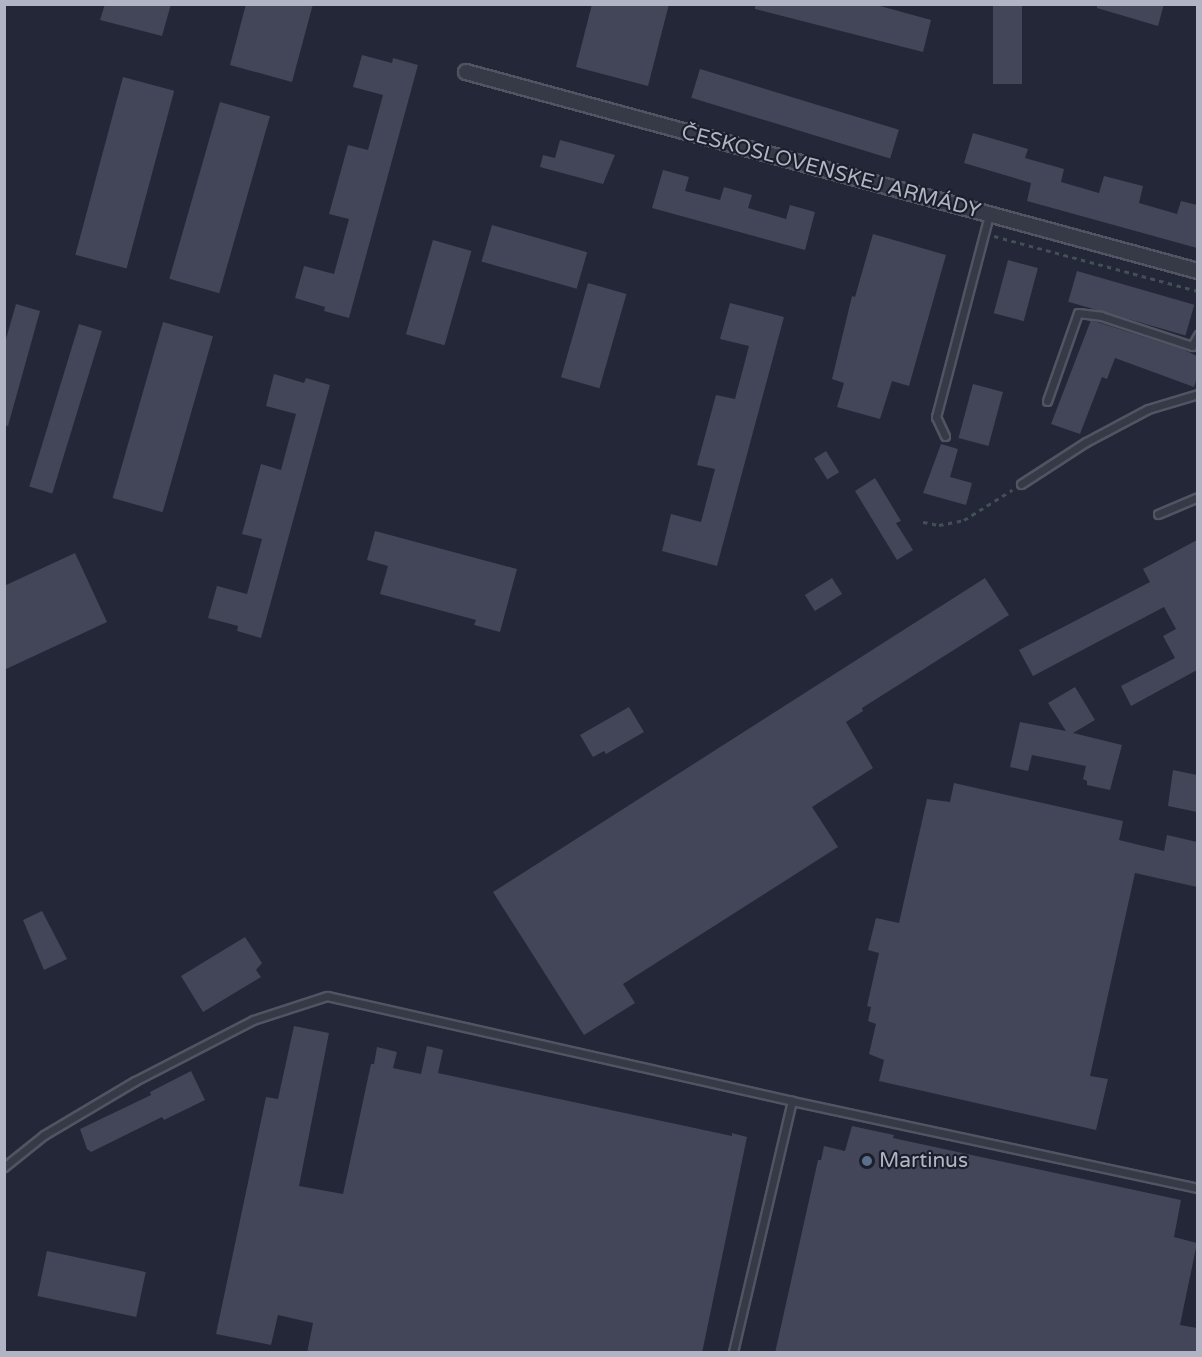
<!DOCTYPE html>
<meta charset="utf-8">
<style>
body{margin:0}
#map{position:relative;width:1202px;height:1357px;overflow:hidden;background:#232737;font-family:"Varela Round",sans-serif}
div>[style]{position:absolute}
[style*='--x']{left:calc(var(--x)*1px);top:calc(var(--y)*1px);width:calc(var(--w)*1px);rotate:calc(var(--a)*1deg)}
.building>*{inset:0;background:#424658;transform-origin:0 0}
.path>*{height:3px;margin-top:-1.5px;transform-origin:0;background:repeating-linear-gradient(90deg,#424f55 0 4.5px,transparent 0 9px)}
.roads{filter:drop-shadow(2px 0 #515462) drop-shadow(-2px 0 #515462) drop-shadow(0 2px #515462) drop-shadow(0 -2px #515462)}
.lane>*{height:7px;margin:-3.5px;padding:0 3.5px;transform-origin:3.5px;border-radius:3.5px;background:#363a47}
.street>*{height:14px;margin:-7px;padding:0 7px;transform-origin:7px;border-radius:7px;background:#363a47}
.dots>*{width:16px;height:16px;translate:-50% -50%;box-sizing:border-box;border:3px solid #1b1f2c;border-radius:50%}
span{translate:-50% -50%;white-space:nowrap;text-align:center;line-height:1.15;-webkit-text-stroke:4.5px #1b1f2c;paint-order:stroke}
.street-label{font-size:21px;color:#b1b4c4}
.poi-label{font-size:21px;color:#b1b4c4}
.left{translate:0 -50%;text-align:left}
.frame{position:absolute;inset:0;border:6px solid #b1b4c4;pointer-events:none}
</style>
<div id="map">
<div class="building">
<i style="clip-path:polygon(105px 4px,171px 4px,162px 36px,100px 20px)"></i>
<i style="clip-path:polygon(246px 4px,313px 4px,292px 82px,230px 65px)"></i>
<i style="clip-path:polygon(592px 4px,669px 4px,648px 86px,576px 67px)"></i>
<i style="clip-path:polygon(755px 4px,873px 4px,931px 20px,923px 52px,755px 9px)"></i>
<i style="left:993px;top:4px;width:29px;height:80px"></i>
<i style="clip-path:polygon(1097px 4px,1164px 4px,1158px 26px,1097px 8px)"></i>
<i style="clip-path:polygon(362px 55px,392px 63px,393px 58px,418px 65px,349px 318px,324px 311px,325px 307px,295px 298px,304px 266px,334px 274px,349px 219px,329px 214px,348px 145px,368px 150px,383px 95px,353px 87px)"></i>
<i style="left:700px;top:69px;width:208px;height:30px;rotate:17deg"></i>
<i style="left:123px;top:77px;width:53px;height:184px;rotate:15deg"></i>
<i style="left:220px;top:102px;width:52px;height:184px;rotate:16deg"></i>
<i style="clip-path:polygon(973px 133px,1028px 149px,1025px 158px,1064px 169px,1061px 182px,1099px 193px,1104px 176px,1143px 186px,1139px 203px,1177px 214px,1181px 201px,1197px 205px,1197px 248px,1027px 201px,1031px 183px,964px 163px)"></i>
<i style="clip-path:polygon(560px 140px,615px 155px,603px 184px,540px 167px,543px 155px,555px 158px)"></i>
<i style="clip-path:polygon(663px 170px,689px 177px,685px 191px,720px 200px,724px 187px,752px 195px,748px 208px,786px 219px,790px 205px,815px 212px,805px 250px,652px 208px)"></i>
<i style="left:492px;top:225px;width:99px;height:38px;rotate:16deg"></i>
<i style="clip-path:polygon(873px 234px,946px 255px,909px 386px,892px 381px,880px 419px,837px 407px,844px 383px,832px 379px,852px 296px,855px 297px)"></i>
<i style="left:433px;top:240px;width:40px;height:98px;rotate:16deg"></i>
<i style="left:1008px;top:260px;width:31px;height:55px;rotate:15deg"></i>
<i style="left:1077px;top:271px;width:122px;height:32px;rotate:16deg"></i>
<i style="left:588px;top:283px;width:40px;height:98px;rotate:16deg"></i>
<i style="clip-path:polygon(730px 303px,784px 317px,717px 566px,662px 551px,671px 514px,701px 522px,715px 469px,697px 465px,716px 395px,735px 399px,749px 346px,720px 339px)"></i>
<i style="clip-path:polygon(16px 304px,40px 311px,8px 426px,4px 425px,4px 346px)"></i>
<i style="clip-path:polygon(1091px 320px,1182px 349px,1197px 356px,1197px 377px,1194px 387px,1115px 358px,1107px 379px,1102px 377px,1080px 434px,1051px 424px)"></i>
<i style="left:163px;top:322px;width:52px;height:183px;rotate:16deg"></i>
<i style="left:79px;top:324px;width:24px;height:170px;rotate:17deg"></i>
<i style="clip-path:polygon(274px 374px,304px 383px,306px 378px,330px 385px,261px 638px,237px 631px,238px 626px,208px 618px,217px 586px,247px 594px,262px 539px,242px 534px,261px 464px,281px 470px,296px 414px,266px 406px)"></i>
<i style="left:973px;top:384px;width:31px;height:56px;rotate:15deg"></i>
<i style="clip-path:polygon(941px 444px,958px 449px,950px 477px,972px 483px,966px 505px,923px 493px)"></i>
<i style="left:826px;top:451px;width:25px;height:14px;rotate:58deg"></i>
<i style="clip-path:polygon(875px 478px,901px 521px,896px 523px,913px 550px,897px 560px,855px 491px)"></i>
<i style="clip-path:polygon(375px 531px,517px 569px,500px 632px,474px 625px,476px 620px,380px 594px,388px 566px,367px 560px)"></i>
<i style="clip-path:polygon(1197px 540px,1197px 670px,1131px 706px,1121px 686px,1175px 658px,1163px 636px,1176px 629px,1164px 607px,1033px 676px,1019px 650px,1150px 582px,1143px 569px)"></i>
<i style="clip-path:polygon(75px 553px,107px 622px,4px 670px,4px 586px)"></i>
<i style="left:832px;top:578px;width:19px;height:32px;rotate:58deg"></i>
<i style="clip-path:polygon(985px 578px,1009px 615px,862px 708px,863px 711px,846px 722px,873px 768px,812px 807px,838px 847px,623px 984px,635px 1003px,584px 1035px,493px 892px)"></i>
<i style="clip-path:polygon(1075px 687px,1095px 720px,1073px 733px,1122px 745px,1110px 790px,1087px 785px,1087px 781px,1083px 779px,1086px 766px,1032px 755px,1028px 771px,1010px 767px,1020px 722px,1066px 731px,1048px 703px)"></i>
<i style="clip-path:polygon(629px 707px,644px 732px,606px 754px,604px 751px,593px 757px,580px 735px)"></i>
<i style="clip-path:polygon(1173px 770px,1197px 775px,1197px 812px,1168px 806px)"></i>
<i style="clip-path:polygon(954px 783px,1123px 821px,1119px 840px,1164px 851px,1167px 835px,1197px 842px,1197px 887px,1135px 873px,1090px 1076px,1108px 1079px,1096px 1130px,879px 1081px,884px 1060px,869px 1054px,876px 1024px,868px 1021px,871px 1007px,867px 1006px,879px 953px,868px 950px,876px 918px,899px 923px,927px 799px,950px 802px)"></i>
<i style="clip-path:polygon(42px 911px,67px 959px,44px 970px,23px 920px)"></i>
<i style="clip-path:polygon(245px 937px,262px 963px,256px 970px,261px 977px,203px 1012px,181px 976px)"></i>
<i style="clip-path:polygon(294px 1026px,329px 1033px,299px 1186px,343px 1194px,371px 1064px,374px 1064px,377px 1047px,397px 1052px,393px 1068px,421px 1074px,427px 1046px,440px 1049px,443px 1050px,438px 1073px,732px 1136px,732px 1133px,747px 1137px,702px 1353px,307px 1353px,313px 1323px,278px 1315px,271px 1345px,216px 1334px,266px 1097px,278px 1099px)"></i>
<i style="clip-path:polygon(191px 1071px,205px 1100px,164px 1120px,162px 1117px,91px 1152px,87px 1149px,80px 1129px,151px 1095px,150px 1092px)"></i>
<i style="clip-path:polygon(852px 1126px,894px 1135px,893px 1138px,1181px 1200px,1174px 1237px,1197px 1243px,1180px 1325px,1197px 1328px,1197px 1353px,775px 1353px,818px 1160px,821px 1160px,824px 1146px,845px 1151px)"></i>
<i style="left:47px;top:1251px;width:101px;height:46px;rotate:12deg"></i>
</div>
<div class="path">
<i style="--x:994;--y:236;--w:211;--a:15.1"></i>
<i style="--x:923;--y:522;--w:16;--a:11"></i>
<i style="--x:939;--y:525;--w:25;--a:-11"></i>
<i style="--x:964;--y:520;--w:57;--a:-32"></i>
</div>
<div class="roads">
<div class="lane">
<i style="--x:1047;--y:401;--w:93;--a:-70.6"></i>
<i style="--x:1078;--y:313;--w:23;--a:7"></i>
<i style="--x:1101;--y:316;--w:96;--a:18.2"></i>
<i style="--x:1192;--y:346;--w:13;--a:-61"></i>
<i style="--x:945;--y:436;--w:21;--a:-115"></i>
<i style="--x:936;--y:417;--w:209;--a:-75.3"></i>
<i style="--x:1021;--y:484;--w:77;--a:-32.9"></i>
<i style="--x:1086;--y:442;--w:70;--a:-28"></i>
<i style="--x:1148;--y:409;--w:52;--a:-16.7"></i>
<i style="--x:1158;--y:514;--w:43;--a:-23"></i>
<i style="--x:4;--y:1167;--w:51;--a:-38.7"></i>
<i style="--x:44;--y:1135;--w:106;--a:-30.7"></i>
<i style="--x:135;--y:1081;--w:133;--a:-27.3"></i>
<i style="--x:253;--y:1020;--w:78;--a:-18"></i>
<i style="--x:327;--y:996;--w:477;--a:12.7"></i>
<i style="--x:733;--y:1352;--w:258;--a:-76.8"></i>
<i style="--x:792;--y:1101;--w:415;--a:12.1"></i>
</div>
<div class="street">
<i style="--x:466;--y:72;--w:759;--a:15.21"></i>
</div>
</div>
<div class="dots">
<i style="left:867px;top:1161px;background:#5c6f8a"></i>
</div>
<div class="street-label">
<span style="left:831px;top:172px;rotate:15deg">ČESKOSLOVENSKEJ ARMÁDY</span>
</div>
<div class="poi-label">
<span class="left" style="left:879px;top:1161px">Martinus</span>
</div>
<div class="frame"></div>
</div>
